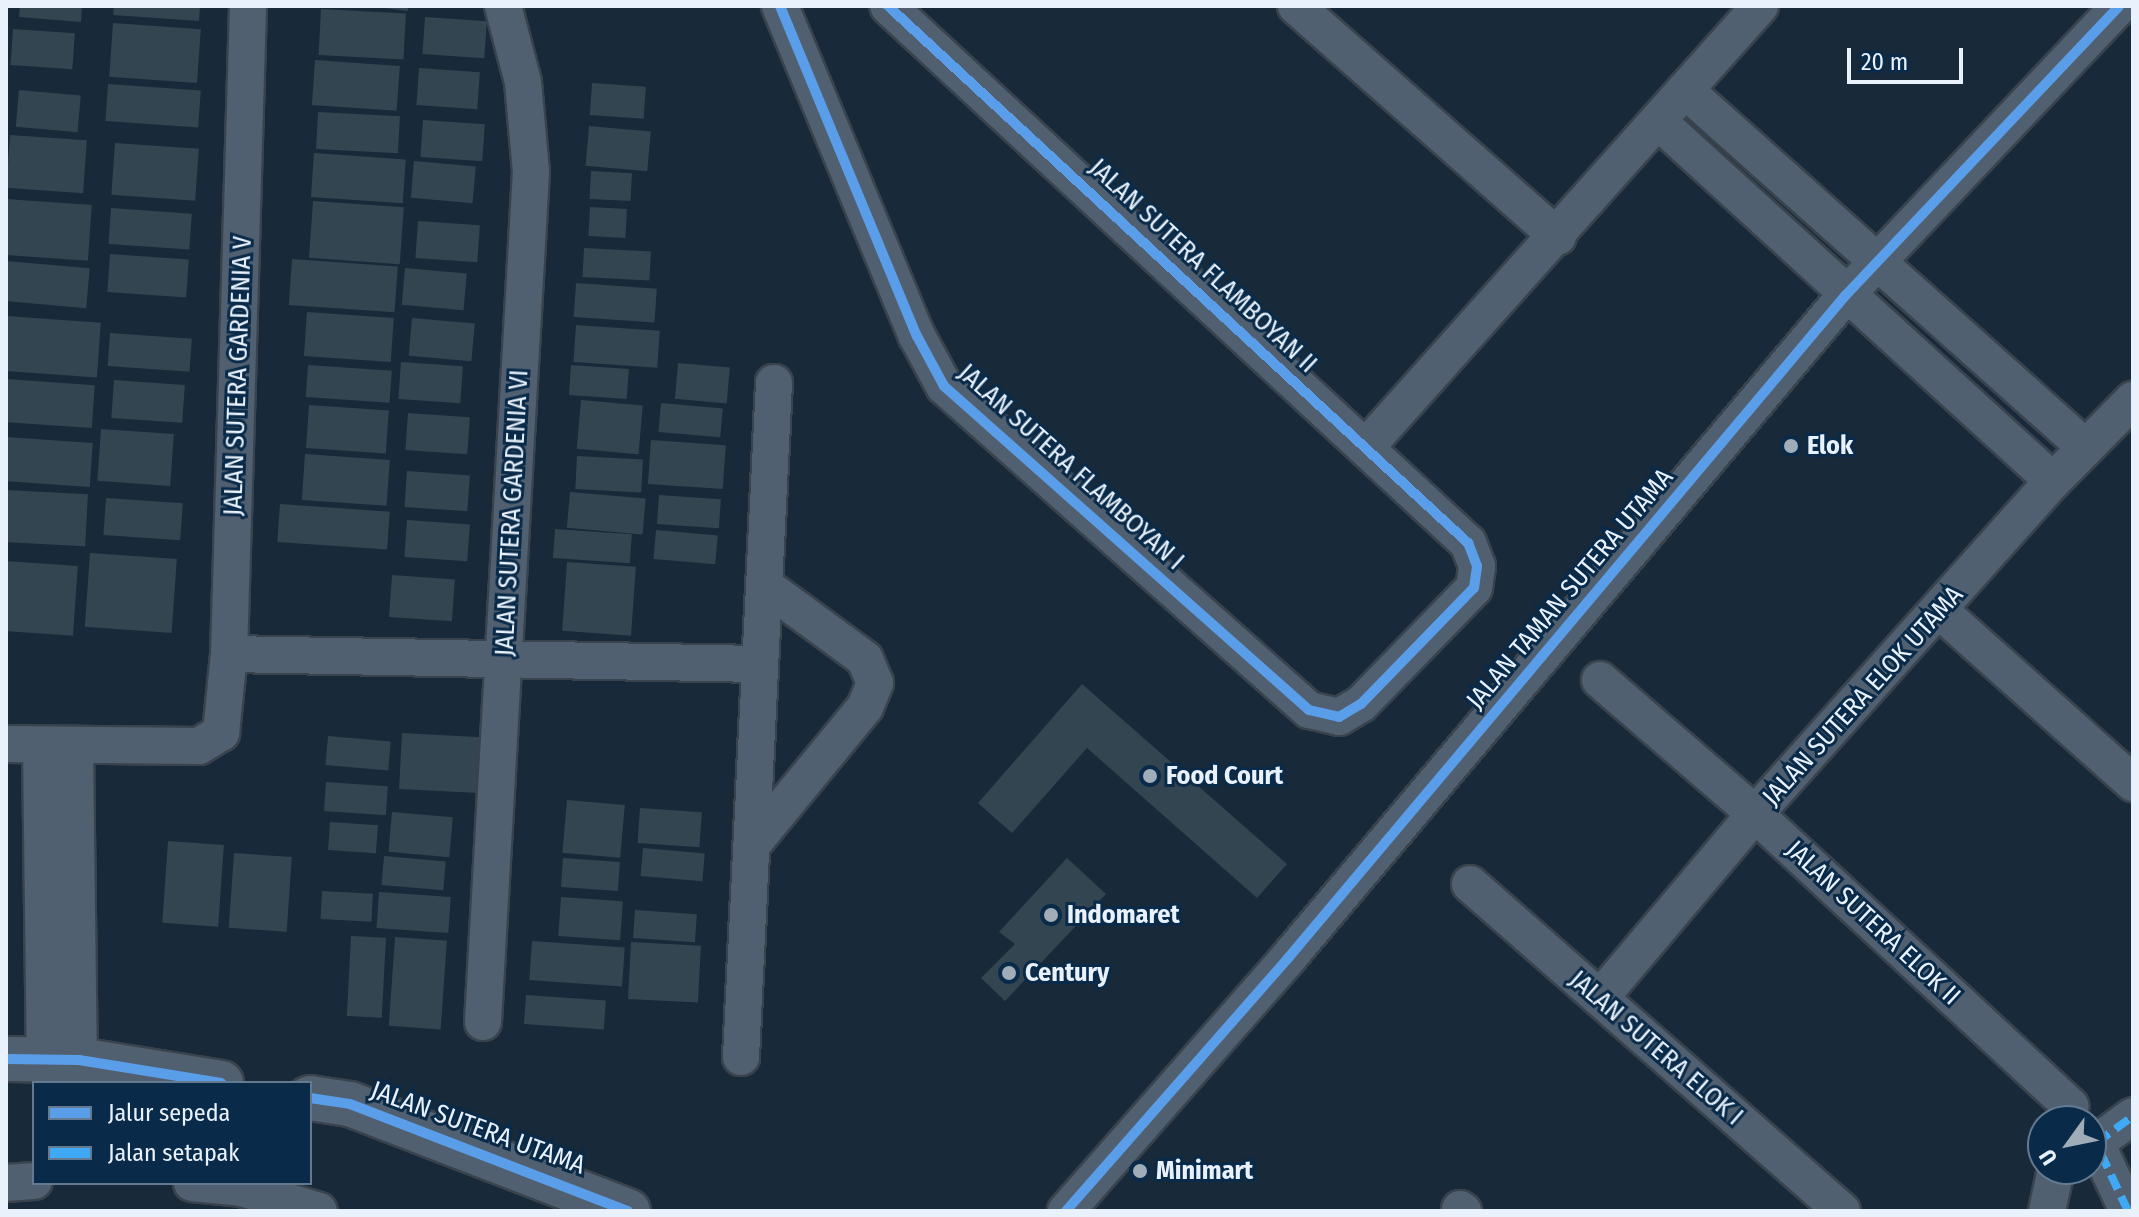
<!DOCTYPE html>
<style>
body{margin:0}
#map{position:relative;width:2139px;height:1217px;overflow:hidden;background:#18293a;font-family:"Fira Sans Condensed",sans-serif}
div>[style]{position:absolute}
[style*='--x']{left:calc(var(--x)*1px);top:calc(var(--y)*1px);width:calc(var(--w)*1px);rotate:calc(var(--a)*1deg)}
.building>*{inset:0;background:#334551;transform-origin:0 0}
.roads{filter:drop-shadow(2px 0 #39434e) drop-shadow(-2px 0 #39434e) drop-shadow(0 2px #39434e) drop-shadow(0 -2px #39434e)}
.street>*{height:36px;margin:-18px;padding:0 18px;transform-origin:18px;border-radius:18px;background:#506070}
.secondary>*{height:44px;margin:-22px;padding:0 22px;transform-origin:22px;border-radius:22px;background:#506070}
.quiet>*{height:8px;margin-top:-4px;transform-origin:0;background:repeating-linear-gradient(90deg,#3fa9f5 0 16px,transparent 0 24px)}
.cycleway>*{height:10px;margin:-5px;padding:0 5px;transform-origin:5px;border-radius:5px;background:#5a9eea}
.dots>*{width:22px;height:22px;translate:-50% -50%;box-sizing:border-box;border:4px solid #092a49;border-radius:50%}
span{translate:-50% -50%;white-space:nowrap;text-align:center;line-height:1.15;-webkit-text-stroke:6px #092a49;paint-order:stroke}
.street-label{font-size:26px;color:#e9f2fc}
.poi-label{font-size:26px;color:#e9f2fc;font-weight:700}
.left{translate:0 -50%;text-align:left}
.frame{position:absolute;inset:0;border:8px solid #e9f2fc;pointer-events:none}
.legend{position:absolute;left:32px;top:1081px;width:280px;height:104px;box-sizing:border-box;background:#092a49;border:2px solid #637a91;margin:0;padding:10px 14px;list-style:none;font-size:24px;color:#e9f2fc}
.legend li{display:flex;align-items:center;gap:16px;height:40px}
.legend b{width:40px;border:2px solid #637a91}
.north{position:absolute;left:2027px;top:1105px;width:80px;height:80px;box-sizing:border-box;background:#092a49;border:2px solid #637a91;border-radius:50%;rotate:237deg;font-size:22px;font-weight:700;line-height:32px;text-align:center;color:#e9f2fc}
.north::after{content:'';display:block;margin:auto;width:28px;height:36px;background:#a0acb8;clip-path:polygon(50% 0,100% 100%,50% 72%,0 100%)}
.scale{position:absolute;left:1847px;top:48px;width:116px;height:36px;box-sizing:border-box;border:4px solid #e9f2fc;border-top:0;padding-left:10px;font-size:24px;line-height:28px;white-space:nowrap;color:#e9f2fc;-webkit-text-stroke:6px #092a49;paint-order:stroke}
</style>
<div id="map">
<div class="building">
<i style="clip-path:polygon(20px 6px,82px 6px,81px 22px,19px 17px)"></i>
<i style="clip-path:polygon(114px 6px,200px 6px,199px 21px,113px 15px)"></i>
<i style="clip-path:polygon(368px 6px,408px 6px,408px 11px)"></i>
<i style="left:321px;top:9px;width:85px;height:46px;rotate:3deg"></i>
<i style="left:425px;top:17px;width:62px;height:37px;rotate:4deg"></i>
<i style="left:113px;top:23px;width:88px;height:54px;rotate:4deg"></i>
<i style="left:13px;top:29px;width:62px;height:36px;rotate:4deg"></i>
<i style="left:315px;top:60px;width:85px;height:45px;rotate:4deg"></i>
<i style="left:419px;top:68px;width:61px;height:37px;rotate:4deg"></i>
<i style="left:592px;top:83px;width:54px;height:32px;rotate:4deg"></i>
<i style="left:108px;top:84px;width:93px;height:37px;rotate:4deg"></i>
<i style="left:19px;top:90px;width:62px;height:37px;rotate:5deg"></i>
<i style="left:318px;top:112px;width:82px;height:37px;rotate:3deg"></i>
<i style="left:423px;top:120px;width:62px;height:37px;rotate:4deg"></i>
<i style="left:589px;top:126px;width:62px;height:40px;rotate:5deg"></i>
<i style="left:10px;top:135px;width:77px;height:53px;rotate:4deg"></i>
<i style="left:115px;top:143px;width:84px;height:52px;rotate:4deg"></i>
<i style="left:314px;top:153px;width:92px;height:44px;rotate:4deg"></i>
<i style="left:414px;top:161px;width:62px;height:37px;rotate:5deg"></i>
<i style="left:591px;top:171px;width:41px;height:28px;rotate:3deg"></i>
<i style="left:6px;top:199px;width:86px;height:56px;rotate:4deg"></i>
<i style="left:313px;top:201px;width:91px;height:57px;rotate:4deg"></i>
<i style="left:590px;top:207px;width:37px;height:29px;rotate:3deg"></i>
<i style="left:111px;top:208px;width:81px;height:36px;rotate:4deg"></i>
<i style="left:418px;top:221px;width:62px;height:37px;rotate:4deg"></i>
<i style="left:584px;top:248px;width:67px;height:29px;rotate:3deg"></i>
<i style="left:110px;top:254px;width:79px;height:38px;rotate:4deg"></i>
<i style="left:292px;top:259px;width:106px;height:46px;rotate:4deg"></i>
<i style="left:6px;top:261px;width:84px;height:40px;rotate:5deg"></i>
<i style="left:405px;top:268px;width:62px;height:37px;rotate:5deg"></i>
<i style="left:576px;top:283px;width:81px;height:34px;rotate:4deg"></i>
<i style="left:307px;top:312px;width:87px;height:44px;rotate:4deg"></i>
<i style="left:6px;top:316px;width:95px;height:55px;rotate:4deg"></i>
<i style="left:412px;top:318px;width:63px;height:38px;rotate:5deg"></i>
<i style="left:576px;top:325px;width:84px;height:37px;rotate:4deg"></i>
<i style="left:110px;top:333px;width:82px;height:33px;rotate:4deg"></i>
<i style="left:401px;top:362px;width:62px;height:37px;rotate:4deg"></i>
<i style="left:678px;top:363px;width:52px;height:36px;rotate:5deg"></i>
<i style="left:308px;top:365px;width:84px;height:32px;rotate:4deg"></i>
<i style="left:571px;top:365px;width:58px;height:30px;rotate:4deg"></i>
<i style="left:6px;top:379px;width:89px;height:43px;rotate:4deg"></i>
<i style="left:114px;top:380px;width:71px;height:38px;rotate:4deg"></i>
<i style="left:581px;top:400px;width:62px;height:49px;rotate:5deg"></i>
<i style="left:661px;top:403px;width:62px;height:29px;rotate:5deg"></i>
<i style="left:309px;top:405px;width:80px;height:43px;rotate:4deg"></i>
<i style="left:408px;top:413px;width:62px;height:37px;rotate:4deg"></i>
<i style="left:101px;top:429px;width:73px;height:52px;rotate:4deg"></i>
<i style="left:6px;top:437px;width:87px;height:44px;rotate:4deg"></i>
<i style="left:651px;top:440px;width:75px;height:44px;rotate:4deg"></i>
<i style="left:305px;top:454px;width:85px;height:46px;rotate:4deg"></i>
<i style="left:577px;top:456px;width:66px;height:33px;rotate:3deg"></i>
<i style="left:407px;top:471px;width:63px;height:36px;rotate:4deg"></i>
<i style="left:6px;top:490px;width:82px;height:52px;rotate:3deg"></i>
<i style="left:570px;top:492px;width:76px;height:36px;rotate:5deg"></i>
<i style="left:659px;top:495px;width:62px;height:29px;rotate:4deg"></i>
<i style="left:106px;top:498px;width:77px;height:37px;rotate:4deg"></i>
<i style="left:280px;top:504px;width:110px;height:38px;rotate:4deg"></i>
<i style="left:407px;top:520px;width:63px;height:37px;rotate:4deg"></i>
<i style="left:555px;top:529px;width:77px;height:29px;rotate:4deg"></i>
<i style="left:656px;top:530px;width:62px;height:29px;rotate:5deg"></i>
<i style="left:90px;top:553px;width:87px;height:74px;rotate:4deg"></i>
<i style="left:6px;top:561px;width:72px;height:70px;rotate:4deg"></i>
<i style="left:567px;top:562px;width:69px;height:69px;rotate:4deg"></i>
<i style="left:392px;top:575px;width:63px;height:42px;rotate:4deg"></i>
<i style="clip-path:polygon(1082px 684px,1287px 864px,1257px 898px,1087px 748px,1012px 833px,978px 803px)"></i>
<i style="left:402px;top:733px;width:85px;height:56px;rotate:3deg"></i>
<i style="left:328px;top:736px;width:63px;height:29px;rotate:5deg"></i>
<i style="left:326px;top:782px;width:62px;height:29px;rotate:4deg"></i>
<i style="left:567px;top:800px;width:58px;height:53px;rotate:5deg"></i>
<i style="left:640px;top:808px;width:62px;height:35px;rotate:4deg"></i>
<i style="left:392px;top:812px;width:61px;height:40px;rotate:5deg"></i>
<i style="left:330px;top:822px;width:48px;height:28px;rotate:4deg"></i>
<i style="left:168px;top:841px;width:56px;height:82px;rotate:4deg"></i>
<i style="left:643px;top:848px;width:62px;height:28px;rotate:5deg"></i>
<i style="left:234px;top:853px;width:58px;height:75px;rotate:4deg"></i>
<i style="left:384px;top:856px;width:62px;height:29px;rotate:5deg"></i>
<i style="left:563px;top:858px;width:57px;height:29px;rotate:4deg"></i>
<i style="clip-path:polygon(1067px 858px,1106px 894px,1005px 1001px,981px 978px,1015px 944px,999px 932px)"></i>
<i style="left:322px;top:891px;width:51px;height:28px;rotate:3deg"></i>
<i style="left:379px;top:892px;width:72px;height:36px;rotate:4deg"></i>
<i style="left:561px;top:897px;width:62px;height:39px;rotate:4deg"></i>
<i style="left:635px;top:910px;width:62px;height:28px;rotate:4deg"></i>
<i style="left:351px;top:936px;width:35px;height:80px;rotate:3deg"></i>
<i style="left:395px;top:937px;width:52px;height:89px;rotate:4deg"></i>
<i style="left:532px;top:941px;width:93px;height:39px;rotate:4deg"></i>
<i style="left:631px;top:942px;width:70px;height:57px;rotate:3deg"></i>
<i style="left:526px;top:995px;width:80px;height:29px;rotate:4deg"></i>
</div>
<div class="roads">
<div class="street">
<i style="--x:780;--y:6;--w:357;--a:67.5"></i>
<i style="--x:917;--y:336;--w:57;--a:61.6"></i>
<i style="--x:944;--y:386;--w:488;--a:41.6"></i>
<i style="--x:1309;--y:710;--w:31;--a:13"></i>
<i style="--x:1339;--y:717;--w:26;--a:-31"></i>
<i style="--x:1361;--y:704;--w:162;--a:-45.8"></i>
<i style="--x:1474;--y:588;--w:22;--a:-82"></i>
<i style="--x:1477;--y:566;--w:25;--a:-111"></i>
<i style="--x:1468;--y:543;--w:790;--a:-137.2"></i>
<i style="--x:1296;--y:6;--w:349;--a:41.4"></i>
<i style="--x:1685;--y:90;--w:536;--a:41.75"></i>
<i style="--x:1659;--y:122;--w:533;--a:42.34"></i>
<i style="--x:1367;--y:446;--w:590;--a:-48.23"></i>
<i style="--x:1940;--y:611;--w:259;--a:41.7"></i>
<i style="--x:229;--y:654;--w:530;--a:1.08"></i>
<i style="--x:1600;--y:680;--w:205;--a:40.8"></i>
<i style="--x:1755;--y:814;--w:430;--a:42.8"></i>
<i style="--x:2070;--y:1106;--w:15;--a:101"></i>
<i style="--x:6;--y:744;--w:193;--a:0.6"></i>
<i style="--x:199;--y:746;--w:26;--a:-31"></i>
<i style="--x:221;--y:733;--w:79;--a:-84.2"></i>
<i style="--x:229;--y:654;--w:648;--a:-88.32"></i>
<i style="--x:41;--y:746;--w:312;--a:89.3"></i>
<i style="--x:75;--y:746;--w:314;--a:89.3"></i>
<i style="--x:751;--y:846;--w:180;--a:-50.6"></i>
<i style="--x:865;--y:707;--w:26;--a:-67"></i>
<i style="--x:875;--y:683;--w:26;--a:-113"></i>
<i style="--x:865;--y:659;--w:125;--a:-143.8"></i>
<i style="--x:1470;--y:884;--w:495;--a:41.3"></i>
<i style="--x:1600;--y:998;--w:241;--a:-49.9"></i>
<i style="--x:1755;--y:814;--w:447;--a:-48.2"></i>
<i style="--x:2053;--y:481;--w:114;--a:-45.4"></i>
<i style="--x:483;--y:1022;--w:851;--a:-86.77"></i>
<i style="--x:531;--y:172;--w:90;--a:-95.1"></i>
<i style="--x:523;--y:82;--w:79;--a:-104.7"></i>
<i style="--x:741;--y:1057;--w:675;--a:-87.2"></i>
<i style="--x:6;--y:1183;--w:28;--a:-4"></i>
<i style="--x:192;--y:1183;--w:49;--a:5.8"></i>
<i style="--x:241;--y:1188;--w:81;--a:16.4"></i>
<i style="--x:1460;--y:1209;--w:4;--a:34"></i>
<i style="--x:1066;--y:1211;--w:338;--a:-48.7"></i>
<i style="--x:1289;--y:957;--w:864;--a:-49.93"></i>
<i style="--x:1845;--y:296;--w:399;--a:-46.6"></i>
<i style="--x:2047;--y:1211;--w:43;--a:-77.9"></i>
<i style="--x:2128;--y:1211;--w:75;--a:-115.2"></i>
<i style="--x:2096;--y:1143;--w:46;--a:-36.1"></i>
</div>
<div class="secondary">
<i style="--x:6;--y:1059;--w:73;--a:0.8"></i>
<i style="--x:79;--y:1060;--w:144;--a:9.2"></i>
<i style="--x:310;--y:1098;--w:40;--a:8.5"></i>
<i style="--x:350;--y:1104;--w:298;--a:21.1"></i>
</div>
</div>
<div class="quiet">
<i style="--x:2128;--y:1211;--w:75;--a:-115.2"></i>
<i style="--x:2096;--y:1143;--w:46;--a:-36.1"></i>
</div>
<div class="cycleway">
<i style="--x:780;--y:6;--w:357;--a:67.5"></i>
<i style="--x:917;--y:336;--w:57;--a:61.6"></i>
<i style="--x:944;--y:386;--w:488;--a:41.6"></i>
<i style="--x:1309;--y:710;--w:31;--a:13"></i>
<i style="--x:1339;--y:717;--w:26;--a:-31"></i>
<i style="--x:1361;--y:704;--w:162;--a:-45.8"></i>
<i style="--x:1474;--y:588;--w:22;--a:-82"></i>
<i style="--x:1477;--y:566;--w:25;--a:-111"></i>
<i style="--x:1468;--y:543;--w:790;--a:-137.2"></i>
<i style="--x:6;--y:1059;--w:73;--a:0.8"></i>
<i style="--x:79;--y:1060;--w:144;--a:9.2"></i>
<i style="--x:310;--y:1098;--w:40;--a:8.5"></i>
<i style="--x:350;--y:1104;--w:298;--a:21.1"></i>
<i style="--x:1066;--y:1211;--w:338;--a:-48.7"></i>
<i style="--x:1289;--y:957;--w:864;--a:-49.93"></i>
<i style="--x:1845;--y:296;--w:399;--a:-46.6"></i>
</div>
<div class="dots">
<i style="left:1791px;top:446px;background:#a0acb8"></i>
<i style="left:1150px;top:776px;background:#a0acb8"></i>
<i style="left:1051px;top:915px;background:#a0acb8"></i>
<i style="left:1009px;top:973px;background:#a0acb8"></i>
<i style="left:1140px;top:1171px;background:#a0acb8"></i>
</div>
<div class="street-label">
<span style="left:1203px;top:266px;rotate:43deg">JALAN SUTERA FLAMBOYAN II</span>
<span style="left:238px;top:376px;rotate:-88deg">JALAN SUTERA GARDENIA V</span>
<span style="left:1071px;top:467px;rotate:42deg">JALAN SUTERA FLAMBOYAN I</span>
<span style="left:512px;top:513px;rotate:-87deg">JALAN SUTERA GARDENIA VI</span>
<span style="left:1570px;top:589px;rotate:-50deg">JALAN TAMAN SUTERA UTAMA</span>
<span style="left:1863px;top:696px;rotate:-48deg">JALAN SUTERA ELOK UTAMA</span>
<span style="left:1873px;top:923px;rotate:43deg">JALAN SUTERA ELOK II</span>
<span style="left:1656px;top:1048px;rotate:41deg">JALAN SUTERA ELOK I</span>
<span style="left:478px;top:1128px;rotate:20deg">JALAN SUTERA UTAMA</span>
</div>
<div class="poi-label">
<span class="left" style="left:1807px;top:446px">Elok</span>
<span class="left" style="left:1166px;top:776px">Food Court</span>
<span class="left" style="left:1067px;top:915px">Indomaret</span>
<span class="left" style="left:1025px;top:973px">Century</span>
<span class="left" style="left:1156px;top:1171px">Minimart</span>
</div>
<div class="frame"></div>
<ul class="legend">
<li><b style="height:10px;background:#5a9eea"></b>Jalur sepeda</li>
<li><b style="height:10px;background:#3fa9f5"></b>Jalan setapak</li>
</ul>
<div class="north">U</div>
<div class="scale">20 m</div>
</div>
